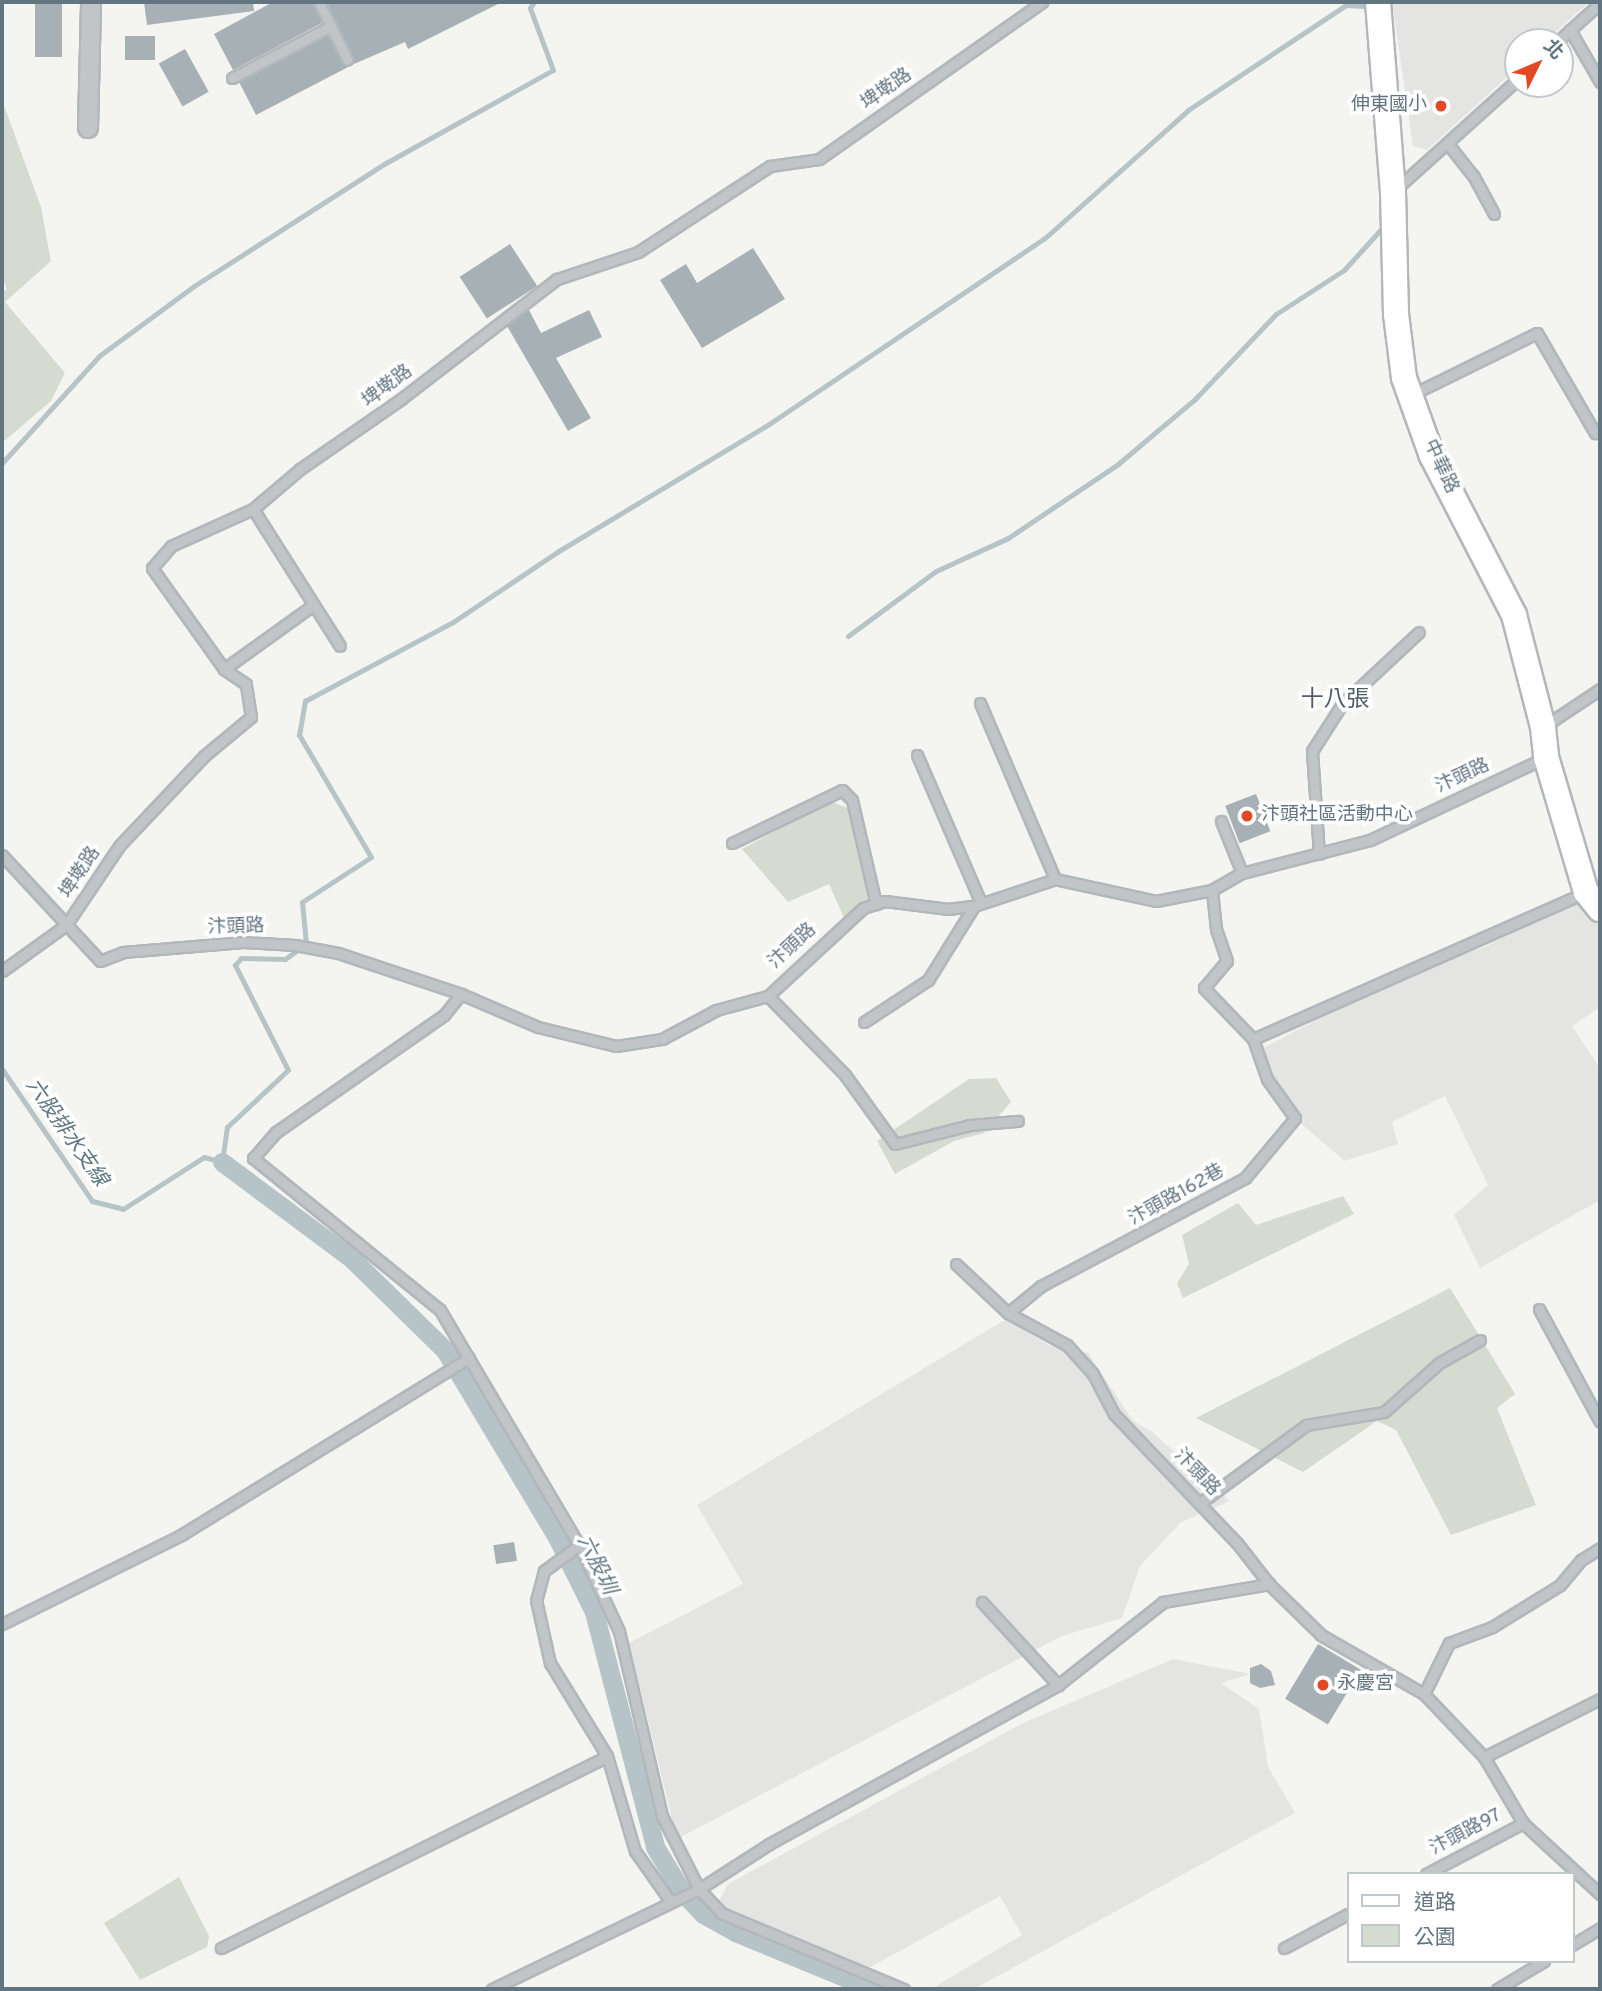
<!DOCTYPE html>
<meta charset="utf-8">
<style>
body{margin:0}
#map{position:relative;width:1602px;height:1991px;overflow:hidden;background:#f4f4f0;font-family:Overpass,"Noto Sans TC",sans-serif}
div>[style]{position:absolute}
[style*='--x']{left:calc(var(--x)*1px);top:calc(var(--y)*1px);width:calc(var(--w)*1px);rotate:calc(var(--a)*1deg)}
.built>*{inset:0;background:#e4e5e3}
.green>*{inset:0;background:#d5dbd1}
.stream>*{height:5px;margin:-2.5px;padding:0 2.5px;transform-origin:2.5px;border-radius:2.5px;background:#b6c4c7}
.canal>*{height:19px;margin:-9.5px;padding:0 9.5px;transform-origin:9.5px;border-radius:9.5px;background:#b6c4c7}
.building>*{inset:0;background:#a7b0b5;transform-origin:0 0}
.roads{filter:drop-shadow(2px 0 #b1b7bb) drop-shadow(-2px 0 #b1b7bb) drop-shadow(0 2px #b1b7bb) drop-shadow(0 -2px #b1b7bb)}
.lane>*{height:9px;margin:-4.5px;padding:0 4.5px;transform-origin:4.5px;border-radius:4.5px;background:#c1c5c8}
.street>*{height:18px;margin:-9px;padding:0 9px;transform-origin:9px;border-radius:9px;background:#c1c5c8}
.secondary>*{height:24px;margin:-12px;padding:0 12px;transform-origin:12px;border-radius:12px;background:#fff}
.dots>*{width:19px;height:19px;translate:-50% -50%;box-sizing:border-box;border:4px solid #fff;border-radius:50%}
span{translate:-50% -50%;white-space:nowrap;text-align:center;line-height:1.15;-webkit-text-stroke:7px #fff;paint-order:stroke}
.street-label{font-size:19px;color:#637581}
.poi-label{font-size:19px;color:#637581}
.right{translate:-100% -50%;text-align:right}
.left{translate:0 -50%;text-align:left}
.water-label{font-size:21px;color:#5f777f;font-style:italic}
.quarter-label{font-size:23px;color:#515d66}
.frame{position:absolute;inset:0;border:4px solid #637581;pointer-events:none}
.legend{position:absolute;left:1347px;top:1872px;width:228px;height:91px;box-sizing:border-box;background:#fff;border:2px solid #c1c8cd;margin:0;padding:9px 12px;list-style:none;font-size:21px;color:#637581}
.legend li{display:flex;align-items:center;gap:14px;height:35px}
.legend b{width:35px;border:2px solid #c1c8cd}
.north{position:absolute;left:1504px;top:28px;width:70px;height:70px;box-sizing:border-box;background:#fff;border:2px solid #c1c8cd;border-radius:50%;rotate:47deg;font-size:19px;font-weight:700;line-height:28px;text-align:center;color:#637581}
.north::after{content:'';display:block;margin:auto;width:24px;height:32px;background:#e14823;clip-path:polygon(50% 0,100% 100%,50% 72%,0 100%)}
</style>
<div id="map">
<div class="built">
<i style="clip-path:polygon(1392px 2px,1589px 2px,1545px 42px,1518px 42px,1518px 67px,1427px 150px,1413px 146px)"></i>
<i style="clip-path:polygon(1577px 898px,1600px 927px,1600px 1007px,1572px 1026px,1600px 1069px,1600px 1200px,1480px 1268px,1454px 1215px,1488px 1185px,1445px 1096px,1392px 1122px,1398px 1144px,1345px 1161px,1291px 1115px,1268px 1072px,1262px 1049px,1390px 980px,1487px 946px)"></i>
<i style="clip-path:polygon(1006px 1319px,1048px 1345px,1088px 1353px,1133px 1421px,1150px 1430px,1230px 1501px,1181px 1522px,1140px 1566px,1122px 1618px,1062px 1636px,677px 1839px,629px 1643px,743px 1584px,697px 1505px)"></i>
<i style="clip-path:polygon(1173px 1659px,1251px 1674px,1221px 1683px,1259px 1709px,1268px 1767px,1295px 1813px,974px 1989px,931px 1989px,1022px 1935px,1000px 1896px,867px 1969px,724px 1919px,719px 1901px,728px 1884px,1021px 1724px)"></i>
</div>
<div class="green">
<i style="clip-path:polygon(2px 100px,41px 207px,51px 261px,5px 302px,65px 373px,51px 401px,2px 443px,2px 291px,7px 290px,2px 276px)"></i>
<i style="clip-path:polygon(830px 801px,855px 811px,883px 904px,848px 927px,829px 884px,788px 902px,742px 849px)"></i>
<i style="clip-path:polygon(996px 1078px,1011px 1102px,984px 1133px,954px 1141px,895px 1174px,877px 1141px,969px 1079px)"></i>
<i style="clip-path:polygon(1343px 1196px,1354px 1214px,1183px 1298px,1177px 1283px,1189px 1264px,1182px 1235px,1238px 1203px,1256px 1225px)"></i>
<i style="clip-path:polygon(1450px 1288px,1515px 1394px,1497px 1408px,1536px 1505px,1451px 1535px,1396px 1430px,1377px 1421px,1303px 1472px,1196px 1418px)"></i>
<i style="clip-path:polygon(179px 1877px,209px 1936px,207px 1947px,140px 1980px,104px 1923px)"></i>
</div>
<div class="stream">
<i style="--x:2;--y:463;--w:144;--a:-47.8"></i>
<i style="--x:99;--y:356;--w:118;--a:-36.4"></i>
<i style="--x:194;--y:286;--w:226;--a:-32.7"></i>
<i style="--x:384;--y:164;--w:193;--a:-29.1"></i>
<i style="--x:553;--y:70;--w:66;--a:-110.4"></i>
<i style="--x:530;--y:8;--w:7;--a:-56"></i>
<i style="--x:848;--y:636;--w:109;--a:-36.5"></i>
<i style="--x:936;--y:571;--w:79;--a:-24.6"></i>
<i style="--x:1008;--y:538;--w:133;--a:-33.9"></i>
<i style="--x:1118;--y:464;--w:101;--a:-40.2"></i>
<i style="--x:1195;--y:399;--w:117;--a:-46.4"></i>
<i style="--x:1276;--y:314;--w:81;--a:-32.9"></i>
<i style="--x:1344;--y:270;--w:58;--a:-47.8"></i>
<i style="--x:2;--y:1069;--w:160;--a:55.7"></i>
<i style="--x:92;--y:1201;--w:32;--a:14"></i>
<i style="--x:123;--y:1209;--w:96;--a:-32.7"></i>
<i style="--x:204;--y:1157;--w:19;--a:16"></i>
<i style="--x:222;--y:1162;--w:35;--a:-82"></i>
<i style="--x:227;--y:1127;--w:83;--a:-43.1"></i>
<i style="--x:288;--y:1070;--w:118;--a:-116.8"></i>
<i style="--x:235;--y:965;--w:9;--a:-49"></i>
<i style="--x:241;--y:958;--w:44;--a:1.3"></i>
<i style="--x:285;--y:959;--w:26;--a:-36"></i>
<i style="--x:306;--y:944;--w:42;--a:-95.4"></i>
<i style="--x:302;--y:902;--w:82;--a:-33.1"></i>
<i style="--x:371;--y:857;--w:142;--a:-120.5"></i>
<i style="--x:299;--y:735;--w:35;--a:-80"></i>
<i style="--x:305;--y:701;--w:168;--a:-28.1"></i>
<i style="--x:453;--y:622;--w:125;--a:-33.9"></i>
<i style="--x:557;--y:552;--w:248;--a:-31.1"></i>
<i style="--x:769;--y:424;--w:333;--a:-34"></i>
<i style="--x:1045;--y:238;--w:192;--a:-41.8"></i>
<i style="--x:1188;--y:110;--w:190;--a:-33.6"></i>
<i style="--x:1346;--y:5;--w:19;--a:3"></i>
</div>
<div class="canal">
<i style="--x:222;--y:1162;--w:161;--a:36.7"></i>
<i style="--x:351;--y:1258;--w:132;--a:44.4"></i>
<i style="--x:445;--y:1350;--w:220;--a:59.1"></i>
<i style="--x:558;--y:1539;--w:81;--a:63.7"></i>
<i style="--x:594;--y:1612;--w:243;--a:75.4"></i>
<i style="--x:655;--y:1847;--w:54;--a:58.7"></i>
<i style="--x:683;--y:1893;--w:29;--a:46"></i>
<i style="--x:703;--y:1914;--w:37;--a:29"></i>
<i style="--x:735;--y:1932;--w:149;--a:22.4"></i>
</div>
<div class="building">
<i style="left:35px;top:2px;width:27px;height:55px"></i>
<i style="clip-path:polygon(144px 2px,253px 2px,254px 11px,147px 25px)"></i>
<i style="clip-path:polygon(273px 2px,312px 2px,322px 23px,233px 70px,214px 34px)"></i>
<i style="clip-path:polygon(327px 2px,502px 2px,408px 49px,405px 42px,354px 64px,256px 115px,239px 82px,328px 36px,343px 64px,353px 62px)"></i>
<i style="left:125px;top:36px;width:30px;height:24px"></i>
<i style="left:185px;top:49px;width:49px;height:30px;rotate:61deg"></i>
<i style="left:510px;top:244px;width:50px;height:60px;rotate:57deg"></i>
<i style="clip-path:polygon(753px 248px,785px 299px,702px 348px,660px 280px,686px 264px,697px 283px)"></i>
<i style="clip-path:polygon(529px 310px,541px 333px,589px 310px,602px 337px,556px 358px,591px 418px,568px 431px,507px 326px)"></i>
<i style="left:1256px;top:794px;width:40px;height:33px;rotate:69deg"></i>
<i style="left:514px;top:1542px;width:19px;height:21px;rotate:81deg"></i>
<i style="left:1318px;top:1644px;width:50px;height:64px;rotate:31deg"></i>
<i style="clip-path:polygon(1261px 1664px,1271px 1671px,1275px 1685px,1260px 1688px,1250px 1683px,1250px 1668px)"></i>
</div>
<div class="roads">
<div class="lane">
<i style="--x:319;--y:2;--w:64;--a:63.8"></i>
<i style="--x:1570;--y:30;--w:60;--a:60"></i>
<i style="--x:1557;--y:42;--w:58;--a:-42.2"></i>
<i style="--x:232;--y:78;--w:112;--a:-27.7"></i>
<i style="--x:1448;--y:144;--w:42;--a:51.8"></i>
<i style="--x:1474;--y:177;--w:42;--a:61.6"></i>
<i style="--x:1397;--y:188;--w:163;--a:-42"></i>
<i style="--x:1413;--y:394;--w:138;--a:-26.2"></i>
<i style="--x:1537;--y:333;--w:116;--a:59.9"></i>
<i style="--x:253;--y:509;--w:162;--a:57.6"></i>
<i style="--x:224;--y:669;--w:110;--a:-35.7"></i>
<i style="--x:980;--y:703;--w:191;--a:66.9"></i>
<i style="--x:1546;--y:725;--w:65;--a:-33.7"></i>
<i style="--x:917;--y:755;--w:161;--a:66.6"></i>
<i style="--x:1221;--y:821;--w:56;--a:68"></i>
<i style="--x:732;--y:843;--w:122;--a:-25.7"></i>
<i style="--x:842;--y:790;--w:14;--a:45"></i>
<i style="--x:852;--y:800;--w:107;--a:77"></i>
<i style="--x:1319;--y:854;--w:103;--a:-93.9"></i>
<i style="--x:1312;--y:751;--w:56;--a:-57.4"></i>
<i style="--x:1342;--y:704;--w:105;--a:-43.1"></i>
<i style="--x:2;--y:855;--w:144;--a:47.2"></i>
<i style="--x:100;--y:961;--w:25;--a:-21"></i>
<i style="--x:123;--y:952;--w:121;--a:-4.7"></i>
<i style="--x:244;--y:942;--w:51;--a:3.4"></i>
<i style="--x:295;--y:945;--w:44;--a:10.5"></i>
<i style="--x:338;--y:953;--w:130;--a:18.4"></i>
<i style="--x:461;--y:994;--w:84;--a:23.2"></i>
<i style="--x:538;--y:1027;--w:80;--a:13.7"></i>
<i style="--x:616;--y:1046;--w:47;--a:-8.7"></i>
<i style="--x:662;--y:1039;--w:61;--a:-28.2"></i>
<i style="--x:716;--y:1010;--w:54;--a:-15.1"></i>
<i style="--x:768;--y:996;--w:129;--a:-42.8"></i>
<i style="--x:863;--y:908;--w:23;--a:-18"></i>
<i style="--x:885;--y:901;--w:64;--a:7.2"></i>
<i style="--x:948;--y:909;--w:26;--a:-7"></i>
<i style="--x:974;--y:906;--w:85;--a:-18.4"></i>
<i style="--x:1055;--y:879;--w:103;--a:12.3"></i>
<i style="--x:1156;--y:901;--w:57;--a:-11.1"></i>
<i style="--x:1212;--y:890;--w:34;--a:-30"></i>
<i style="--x:1242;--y:873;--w:132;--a:-14.5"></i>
<i style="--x:1370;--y:840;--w:192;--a:-25.2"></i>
<i style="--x:2;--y:971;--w:79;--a:-35.7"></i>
<i style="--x:66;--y:925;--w:95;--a:-56.1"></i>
<i style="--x:119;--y:846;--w:124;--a:-46.6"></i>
<i style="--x:204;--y:756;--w:61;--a:-39.7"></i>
<i style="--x:251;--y:717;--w:33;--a:-99"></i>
<i style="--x:246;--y:684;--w:27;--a:-146"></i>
<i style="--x:224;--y:669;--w:124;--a:-125.5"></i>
<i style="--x:152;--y:568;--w:29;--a:-49"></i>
<i style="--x:171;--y:546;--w:90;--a:-24.3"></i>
<i style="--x:253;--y:509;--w:62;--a:-40.4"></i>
<i style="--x:300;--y:469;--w:123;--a:-34.7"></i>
<i style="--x:401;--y:399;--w:197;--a:-37.6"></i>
<i style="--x:557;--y:279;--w:85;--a:-18.4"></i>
<i style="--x:638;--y:252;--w:158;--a:-33.1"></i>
<i style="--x:770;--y:166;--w:49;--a:-8.1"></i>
<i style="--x:819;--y:159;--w:273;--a:-35.1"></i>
<i style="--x:461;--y:994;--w:27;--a:129"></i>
<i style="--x:444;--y:1015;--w:205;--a:145.1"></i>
<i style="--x:276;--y:1132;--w:35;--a:131"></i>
<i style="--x:253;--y:1158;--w:241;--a:39.1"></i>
<i style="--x:440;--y:1310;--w:273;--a:59.4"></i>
<i style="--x:579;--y:1545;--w:95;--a:65.1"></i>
<i style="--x:619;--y:1631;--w:190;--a:76.9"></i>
<i style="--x:662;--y:1816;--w:82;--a:63.1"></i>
<i style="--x:699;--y:1889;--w:33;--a:47"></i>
<i style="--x:721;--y:1913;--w:198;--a:22.6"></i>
<i style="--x:768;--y:996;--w:110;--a:45.7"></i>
<i style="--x:845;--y:1075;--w:85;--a:54.1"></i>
<i style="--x:895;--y:1144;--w:77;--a:-14.2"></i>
<i style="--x:970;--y:1125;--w:48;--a:-4.8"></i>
<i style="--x:864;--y:1022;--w:77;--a:-33.3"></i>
<i style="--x:928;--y:980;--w:87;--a:-58.1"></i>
<i style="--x:1253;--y:1039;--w:362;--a:-23.8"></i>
<i style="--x:956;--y:1264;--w:71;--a:43.3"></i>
<i style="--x:1008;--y:1313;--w:67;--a:28.5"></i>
<i style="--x:1067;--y:1345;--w:39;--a:48"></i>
<i style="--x:1093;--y:1374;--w:45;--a:62.3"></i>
<i style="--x:1114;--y:1414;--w:178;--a:46.4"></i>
<i style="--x:1237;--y:1543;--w:52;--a:52"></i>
<i style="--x:1269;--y:1584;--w:73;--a:44.4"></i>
<i style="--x:1321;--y:1635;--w:119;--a:29.8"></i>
<i style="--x:1424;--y:1694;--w:87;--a:46.4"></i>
<i style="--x:1484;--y:1757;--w:77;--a:59.4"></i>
<i style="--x:1523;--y:1823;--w:105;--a:42.7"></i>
<i style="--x:1539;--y:1309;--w:128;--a:61.6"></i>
<i style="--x:1008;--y:1313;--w:43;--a:-39.3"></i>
<i style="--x:1041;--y:1286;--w:231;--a:-27.9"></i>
<i style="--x:1245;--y:1178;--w:78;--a:-50.2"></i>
<i style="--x:1295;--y:1118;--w:48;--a:-125.7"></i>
<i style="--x:1267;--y:1079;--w:42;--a:-109.3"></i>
<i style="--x:1253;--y:1039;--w:71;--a:-133.9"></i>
<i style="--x:1204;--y:988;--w:35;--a:-50"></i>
<i style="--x:1227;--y:961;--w:34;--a:-109"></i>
<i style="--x:1216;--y:929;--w:39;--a:-96"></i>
<i style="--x:1200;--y:1503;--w:132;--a:-36.3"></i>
<i style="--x:1306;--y:1425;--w:79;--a:-9.5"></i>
<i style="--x:1384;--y:1412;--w:74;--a:-41.7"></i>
<i style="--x:1439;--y:1363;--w:47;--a:-29.3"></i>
<i style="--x:579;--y:1545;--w:44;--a:143.4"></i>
<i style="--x:544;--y:1571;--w:30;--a:105"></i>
<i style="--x:536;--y:1600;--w:65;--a:77.5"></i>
<i style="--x:550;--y:1663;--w:109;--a:58.5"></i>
<i style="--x:607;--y:1756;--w:99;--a:73.6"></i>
<i style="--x:635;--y:1851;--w:62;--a:54.8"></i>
<i style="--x:982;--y:1602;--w:113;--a:47.5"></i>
<i style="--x:2;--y:1624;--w:200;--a:-26.4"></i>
<i style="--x:181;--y:1535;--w:338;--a:-31.6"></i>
<i style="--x:1424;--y:1694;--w:57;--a:-63.9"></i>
<i style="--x:1449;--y:1643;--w:46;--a:-20.4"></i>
<i style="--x:1492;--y:1627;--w:80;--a:-31.7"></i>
<i style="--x:1560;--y:1585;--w:33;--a:-50"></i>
<i style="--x:1581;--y:1560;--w:22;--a:-32"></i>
<i style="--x:1484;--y:1757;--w:130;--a:-26.6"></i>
<i style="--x:1426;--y:1874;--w:110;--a:-27.7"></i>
<i style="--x:1572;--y:1945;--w:33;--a:-31"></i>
<i style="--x:221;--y:1948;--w:431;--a:-26.4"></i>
<i style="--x:1284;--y:1948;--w:72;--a:-28"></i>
<i style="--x:492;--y:1989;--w:230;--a:-25.8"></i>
<i style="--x:699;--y:1889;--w:83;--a:-32.7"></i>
<i style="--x:769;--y:1844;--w:330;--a:-28.8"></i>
<i style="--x:1058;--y:1685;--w:134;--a:-38.3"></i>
<i style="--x:1163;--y:1602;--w:108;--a:-9.6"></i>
<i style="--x:1497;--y:1989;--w:55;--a:-30.8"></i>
</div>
<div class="street">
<i style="--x:88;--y:128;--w:126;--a:-88.6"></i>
</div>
<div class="secondary">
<i style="--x:1378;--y:2;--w:190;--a:85.5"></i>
<i style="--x:1393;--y:191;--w:123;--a:88.6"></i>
<i style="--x:1396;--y:314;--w:64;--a:82.9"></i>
<i style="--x:1404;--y:378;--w:83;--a:70.3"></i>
<i style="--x:1432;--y:456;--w:179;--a:62.7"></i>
<i style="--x:1514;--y:615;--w:116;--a:75.5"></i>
<i style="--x:1543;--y:727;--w:30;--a:84"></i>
<i style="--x:1546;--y:757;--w:141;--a:73.5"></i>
<i style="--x:1586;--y:892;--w:22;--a:51"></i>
</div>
</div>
<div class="dots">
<i style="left:1441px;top:106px;background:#e14823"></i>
<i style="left:1247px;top:816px;background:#e14823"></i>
<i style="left:1323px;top:1685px;background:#e14823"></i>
</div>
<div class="street-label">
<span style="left:887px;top:90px;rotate:-35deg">埤墘路</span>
<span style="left:388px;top:387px;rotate:-37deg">埤墘路</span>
<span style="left:1440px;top:467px;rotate:65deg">中華路</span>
<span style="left:1463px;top:777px;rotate:-25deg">汴頭路</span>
<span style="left:81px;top:873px;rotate:-57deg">埤墘路</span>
<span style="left:236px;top:928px;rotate:-2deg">汴頭路</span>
<span style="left:793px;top:947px;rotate:-43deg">汴頭路</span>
<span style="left:1177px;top:1196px;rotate:-29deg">汴頭路162巷</span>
<span style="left:1196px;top:1473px;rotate:46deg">汴頭路</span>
<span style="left:1466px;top:1833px;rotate:-28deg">汴頭路97</span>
</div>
<div class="poi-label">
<span class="right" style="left:1427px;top:106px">伸東國小</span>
<span class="left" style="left:1261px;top:816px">汴頭社區活動中心</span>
<span class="left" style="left:1337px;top:1685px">永慶宮</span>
</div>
<div class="water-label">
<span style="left:66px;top:1133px;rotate:55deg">六股排水支線</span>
<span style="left:596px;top:1565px;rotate:64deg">六股圳</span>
</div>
<div class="quarter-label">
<span style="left:1335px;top:701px">十八張</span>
</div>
<div class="frame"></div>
<ul class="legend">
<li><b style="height:9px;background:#fff"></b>道路</li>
<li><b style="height:19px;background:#d5dbd1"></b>公園</li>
</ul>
<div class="north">北</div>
</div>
